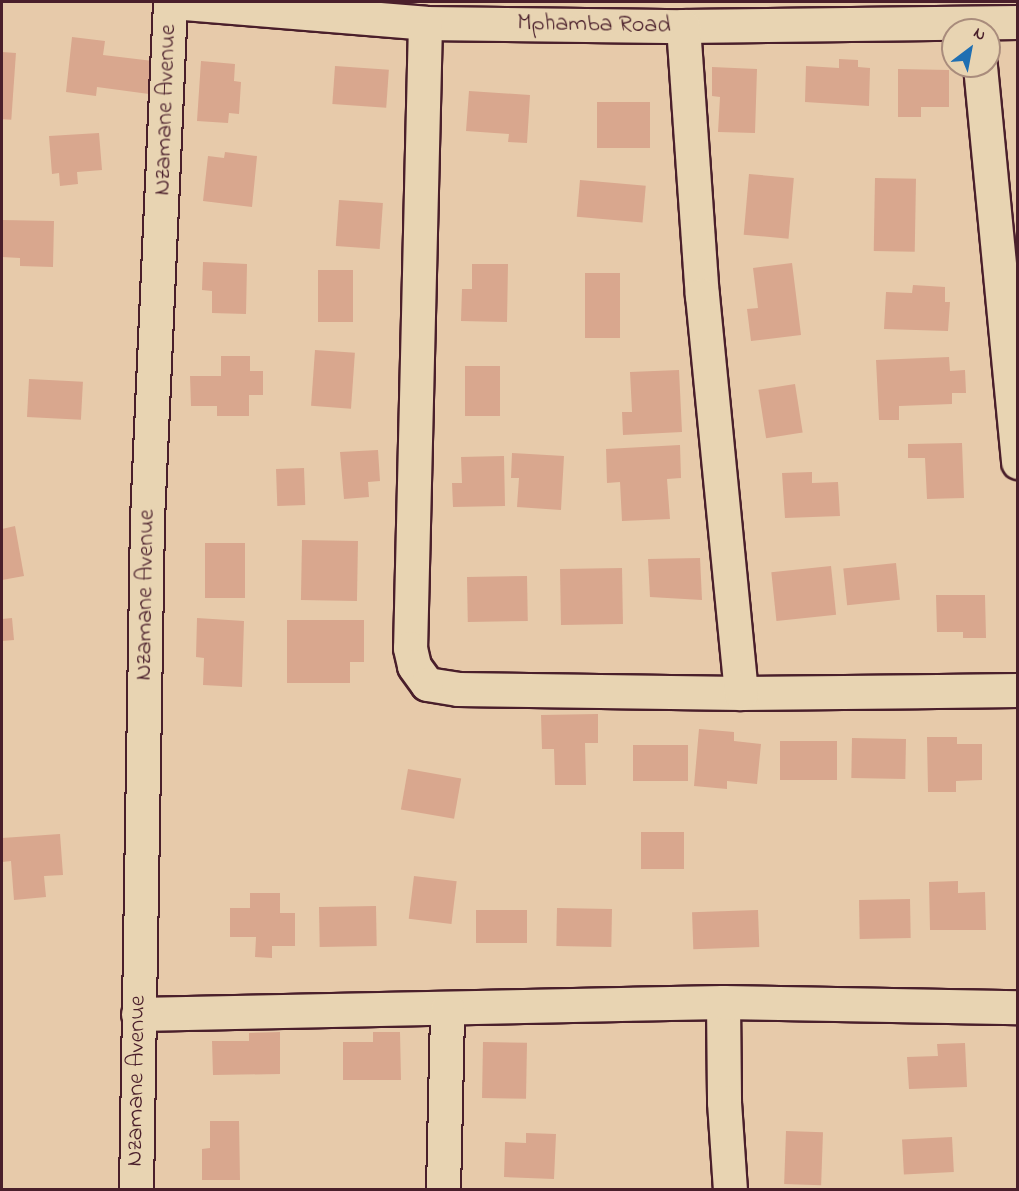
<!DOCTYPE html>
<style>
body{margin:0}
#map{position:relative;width:1019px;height:1191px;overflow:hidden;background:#e7caaa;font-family:"Indie Flower",sans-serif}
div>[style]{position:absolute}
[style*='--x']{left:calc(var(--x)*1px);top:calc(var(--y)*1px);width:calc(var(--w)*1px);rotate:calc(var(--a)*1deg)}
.building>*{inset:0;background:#d9a78e;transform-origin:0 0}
.roads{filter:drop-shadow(2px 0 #4a1f2b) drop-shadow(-2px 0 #4a1f2b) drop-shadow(0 2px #4a1f2b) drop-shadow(0 -2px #4a1f2b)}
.minor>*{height:33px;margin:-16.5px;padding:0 16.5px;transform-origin:16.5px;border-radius:16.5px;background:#e8d4b2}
span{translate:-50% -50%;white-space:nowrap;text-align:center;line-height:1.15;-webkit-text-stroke:4.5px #e8d4b2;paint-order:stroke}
.street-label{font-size:24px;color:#4a1f2b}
.frame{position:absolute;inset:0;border:3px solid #4a1f2b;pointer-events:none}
.north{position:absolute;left:941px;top:18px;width:60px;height:60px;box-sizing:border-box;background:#e8d4b2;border:2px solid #a98c7c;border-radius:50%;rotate:32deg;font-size:16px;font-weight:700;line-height:24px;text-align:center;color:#4a1f2b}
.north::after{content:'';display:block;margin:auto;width:21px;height:27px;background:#1f6fb2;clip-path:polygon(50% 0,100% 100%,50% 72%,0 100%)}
</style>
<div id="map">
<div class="building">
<i style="clip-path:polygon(72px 37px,105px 41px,103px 55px,153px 61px,149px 94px,97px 87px,96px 96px,66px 92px)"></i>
<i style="left:2px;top:52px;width:14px;height:67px;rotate:4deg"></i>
<i style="clip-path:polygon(839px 59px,858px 60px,858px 67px,870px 68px,869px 106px,805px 102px,806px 66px,839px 68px)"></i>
<i style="clip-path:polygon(201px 61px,235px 64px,234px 81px,241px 82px,239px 114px,229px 113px,228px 123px,197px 121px)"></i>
<i style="left:335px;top:66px;width:54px;height:38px;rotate:4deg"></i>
<i style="clip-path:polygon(712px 67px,757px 69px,755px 133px,718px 132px,720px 97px,712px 96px)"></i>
<i style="clip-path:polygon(898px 69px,949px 70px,949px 107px,921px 107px,921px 117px,898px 117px)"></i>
<i style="clip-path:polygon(469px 91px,530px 95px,527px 143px,508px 142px,509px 134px,466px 131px)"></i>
<i style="left:597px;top:102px;width:53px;height:46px"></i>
<i style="clip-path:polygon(99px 133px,102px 170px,77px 172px,78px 184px,60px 186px,59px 173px,52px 174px,49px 136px)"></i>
<i style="clip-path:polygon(225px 152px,257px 156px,252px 207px,203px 201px,208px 156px,224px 158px)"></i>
<i style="left:749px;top:174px;width:45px;height:61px;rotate:5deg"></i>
<i style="left:875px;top:178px;width:41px;height:73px;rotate:1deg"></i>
<i style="left:580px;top:180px;width:66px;height:37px;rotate:5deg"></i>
<i style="left:339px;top:200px;width:44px;height:46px;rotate:4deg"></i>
<i style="clip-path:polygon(2px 220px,54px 221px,53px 267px,20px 266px,20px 258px,2px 257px)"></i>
<i style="clip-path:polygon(203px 262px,247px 264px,246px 314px,212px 313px,212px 291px,202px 290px)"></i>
<i style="clip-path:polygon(792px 263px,801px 335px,751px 341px,747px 309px,758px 308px,753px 268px)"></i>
<i style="clip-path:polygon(472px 264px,508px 264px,507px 322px,461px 321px,462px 289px,472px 289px)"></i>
<i style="left:318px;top:270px;width:35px;height:52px"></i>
<i style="left:585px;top:273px;width:35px;height:65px"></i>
<i style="clip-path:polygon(913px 285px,945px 287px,945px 302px,950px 302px,948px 331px,884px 329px,886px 292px,912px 293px)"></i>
<i style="left:315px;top:350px;width:40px;height:56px;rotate:4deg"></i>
<i style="clip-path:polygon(221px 356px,250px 356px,250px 371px,263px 371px,263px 395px,249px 395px,249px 416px,217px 416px,217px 406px,191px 406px,190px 376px,221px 376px)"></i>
<i style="clip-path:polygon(949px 357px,950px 371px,965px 370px,966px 393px,952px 393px,952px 404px,899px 406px,899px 420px,879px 420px,876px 360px)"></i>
<i style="left:465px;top:366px;width:35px;height:50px"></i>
<i style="clip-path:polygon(679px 370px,682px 432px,623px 435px,622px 412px,632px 412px,630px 372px)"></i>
<i style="left:29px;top:379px;width:54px;height:38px;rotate:3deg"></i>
<i style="left:795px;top:384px;width:49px;height:37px;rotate:81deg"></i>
<i style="clip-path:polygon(962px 443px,964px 498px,927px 499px,925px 458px,908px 458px,908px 444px)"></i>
<i style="clip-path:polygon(680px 445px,681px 478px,667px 479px,670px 519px,622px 521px,620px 482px,607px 483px,606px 449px)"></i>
<i style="clip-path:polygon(378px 450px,380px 481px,368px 482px,369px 497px,344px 499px,340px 452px)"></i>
<i style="clip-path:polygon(512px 453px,564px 456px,561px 510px,517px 507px,519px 478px,511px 478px)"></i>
<i style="clip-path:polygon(504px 456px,505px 506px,453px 507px,452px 483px,462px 483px,461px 457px)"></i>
<i style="left:304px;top:468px;width:37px;height:28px;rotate:88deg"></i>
<i style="clip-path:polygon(812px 472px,812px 483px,838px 482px,840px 516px,785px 518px,782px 473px)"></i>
<i style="clip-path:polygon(15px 526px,24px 576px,2px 580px,2px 529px)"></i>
<i style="left:302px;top:540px;width:56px;height:60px;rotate:1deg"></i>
<i style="left:205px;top:543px;width:40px;height:55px"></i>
<i style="clip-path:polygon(700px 558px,702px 600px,650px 597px,648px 559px)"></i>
<i style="left:896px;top:563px;width:37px;height:53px;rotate:84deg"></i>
<i style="left:831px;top:566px;width:49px;height:60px;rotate:84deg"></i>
<i style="left:622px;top:568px;width:56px;height:62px;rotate:89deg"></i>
<i style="left:527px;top:576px;width:45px;height:60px;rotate:89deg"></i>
<i style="clip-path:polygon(936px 595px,985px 595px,986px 638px,963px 638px,963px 632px,937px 632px)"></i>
<i style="clip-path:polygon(12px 618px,14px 640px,2px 641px,2px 619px)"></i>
<i style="clip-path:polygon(197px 618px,244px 621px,242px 687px,203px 685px,204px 658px,196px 657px)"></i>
<i style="clip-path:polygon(287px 620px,364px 620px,364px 662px,350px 662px,350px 683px,287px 683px)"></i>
<i style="clip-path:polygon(598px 714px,598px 743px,585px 743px,586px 785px,555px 785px,554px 749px,542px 749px,541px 715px)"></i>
<i style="clip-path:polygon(699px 729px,734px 732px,734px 741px,761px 744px,757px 784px,727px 781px,727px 789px,694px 786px)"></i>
<i style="clip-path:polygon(927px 737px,957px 737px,957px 744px,982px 744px,982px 780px,956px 781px,956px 792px,928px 792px)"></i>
<i style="left:852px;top:738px;width:54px;height:40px;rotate:1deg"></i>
<i style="left:780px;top:741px;width:57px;height:39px"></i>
<i style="left:633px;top:745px;width:55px;height:36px"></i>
<i style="left:408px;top:769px;width:54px;height:41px;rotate:10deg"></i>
<i style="left:641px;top:832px;width:43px;height:37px"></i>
<i style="clip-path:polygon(60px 834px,63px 875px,44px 876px,46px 897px,14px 900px,11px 861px,2px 862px,2px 838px)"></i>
<i style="left:414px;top:876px;width:43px;height:43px;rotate:7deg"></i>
<i style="clip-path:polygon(958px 881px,958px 893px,985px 892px,986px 930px,930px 930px,929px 882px)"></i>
<i style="clip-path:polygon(250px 893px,280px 893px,280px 913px,295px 913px,295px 946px,272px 946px,272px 958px,255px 957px,256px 937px,230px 937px,230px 908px,250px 908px)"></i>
<i style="left:910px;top:899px;width:39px;height:51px;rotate:89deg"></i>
<i style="left:376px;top:906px;width:40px;height:57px;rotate:89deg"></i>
<i style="left:557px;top:908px;width:55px;height:38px;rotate:1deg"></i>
<i style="left:476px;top:910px;width:51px;height:33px"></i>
<i style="left:758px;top:910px;width:37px;height:66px;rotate:88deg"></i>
<i style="clip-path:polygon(280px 1032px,280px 1074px,213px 1075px,212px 1041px,249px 1041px,249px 1033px)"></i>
<i style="clip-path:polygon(373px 1032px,400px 1032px,401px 1080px,343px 1080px,343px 1042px,373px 1042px)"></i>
<i style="left:483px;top:1042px;width:44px;height:56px;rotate:1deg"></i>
<i style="clip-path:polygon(965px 1043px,967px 1087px,909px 1089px,907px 1057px,938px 1056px,937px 1044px)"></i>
<i style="clip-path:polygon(210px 1121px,239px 1121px,240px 1180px,202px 1180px,202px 1149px,210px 1148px)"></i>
<i style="left:786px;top:1131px;width:37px;height:53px;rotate:2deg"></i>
<i style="clip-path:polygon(526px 1133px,556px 1134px,554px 1179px,504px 1177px,505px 1142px,526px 1143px)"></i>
<i style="left:952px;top:1137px;width:35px;height:50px;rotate:87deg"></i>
</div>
<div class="roads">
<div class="minor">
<i style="--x:172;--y:2;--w:254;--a:4.7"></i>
<i style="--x:425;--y:23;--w:258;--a:0.7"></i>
<i style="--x:683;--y:26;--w:335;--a:-0.7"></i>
<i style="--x:425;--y:23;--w:625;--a:91.37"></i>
<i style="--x:410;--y:648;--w:18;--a:77"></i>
<i style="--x:414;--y:666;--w:22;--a:54"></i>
<i style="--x:427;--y:684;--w:31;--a:9"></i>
<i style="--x:458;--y:689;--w:283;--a:0.8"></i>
<i style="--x:741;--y:693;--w:277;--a:-0.6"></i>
<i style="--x:683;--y:26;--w:270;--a:86"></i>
<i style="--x:702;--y:295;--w:400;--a:84.4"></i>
<i style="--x:980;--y:66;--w:398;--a:84.5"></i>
<i style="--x:723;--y:1002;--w:100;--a:89.4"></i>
<i style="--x:724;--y:1102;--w:88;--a:86.1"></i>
<i style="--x:138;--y:1014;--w:585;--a:-1.18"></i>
<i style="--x:723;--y:1002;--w:295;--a:1"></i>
<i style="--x:136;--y:1190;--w:671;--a:-89.06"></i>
<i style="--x:147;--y:519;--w:518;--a:-87.45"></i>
<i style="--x:443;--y:1190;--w:181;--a:-88.7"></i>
</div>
</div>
<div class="street-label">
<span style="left:594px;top:25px;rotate:1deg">Mphamba Road</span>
<span style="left:166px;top:110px;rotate:-88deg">Nzamane Avenue</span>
<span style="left:146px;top:595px;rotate:-89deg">Nzamane Avenue</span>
<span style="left:137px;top:1081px;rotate:-89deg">Nzamane Avenue</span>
</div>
<div class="frame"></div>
<div class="north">N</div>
</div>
